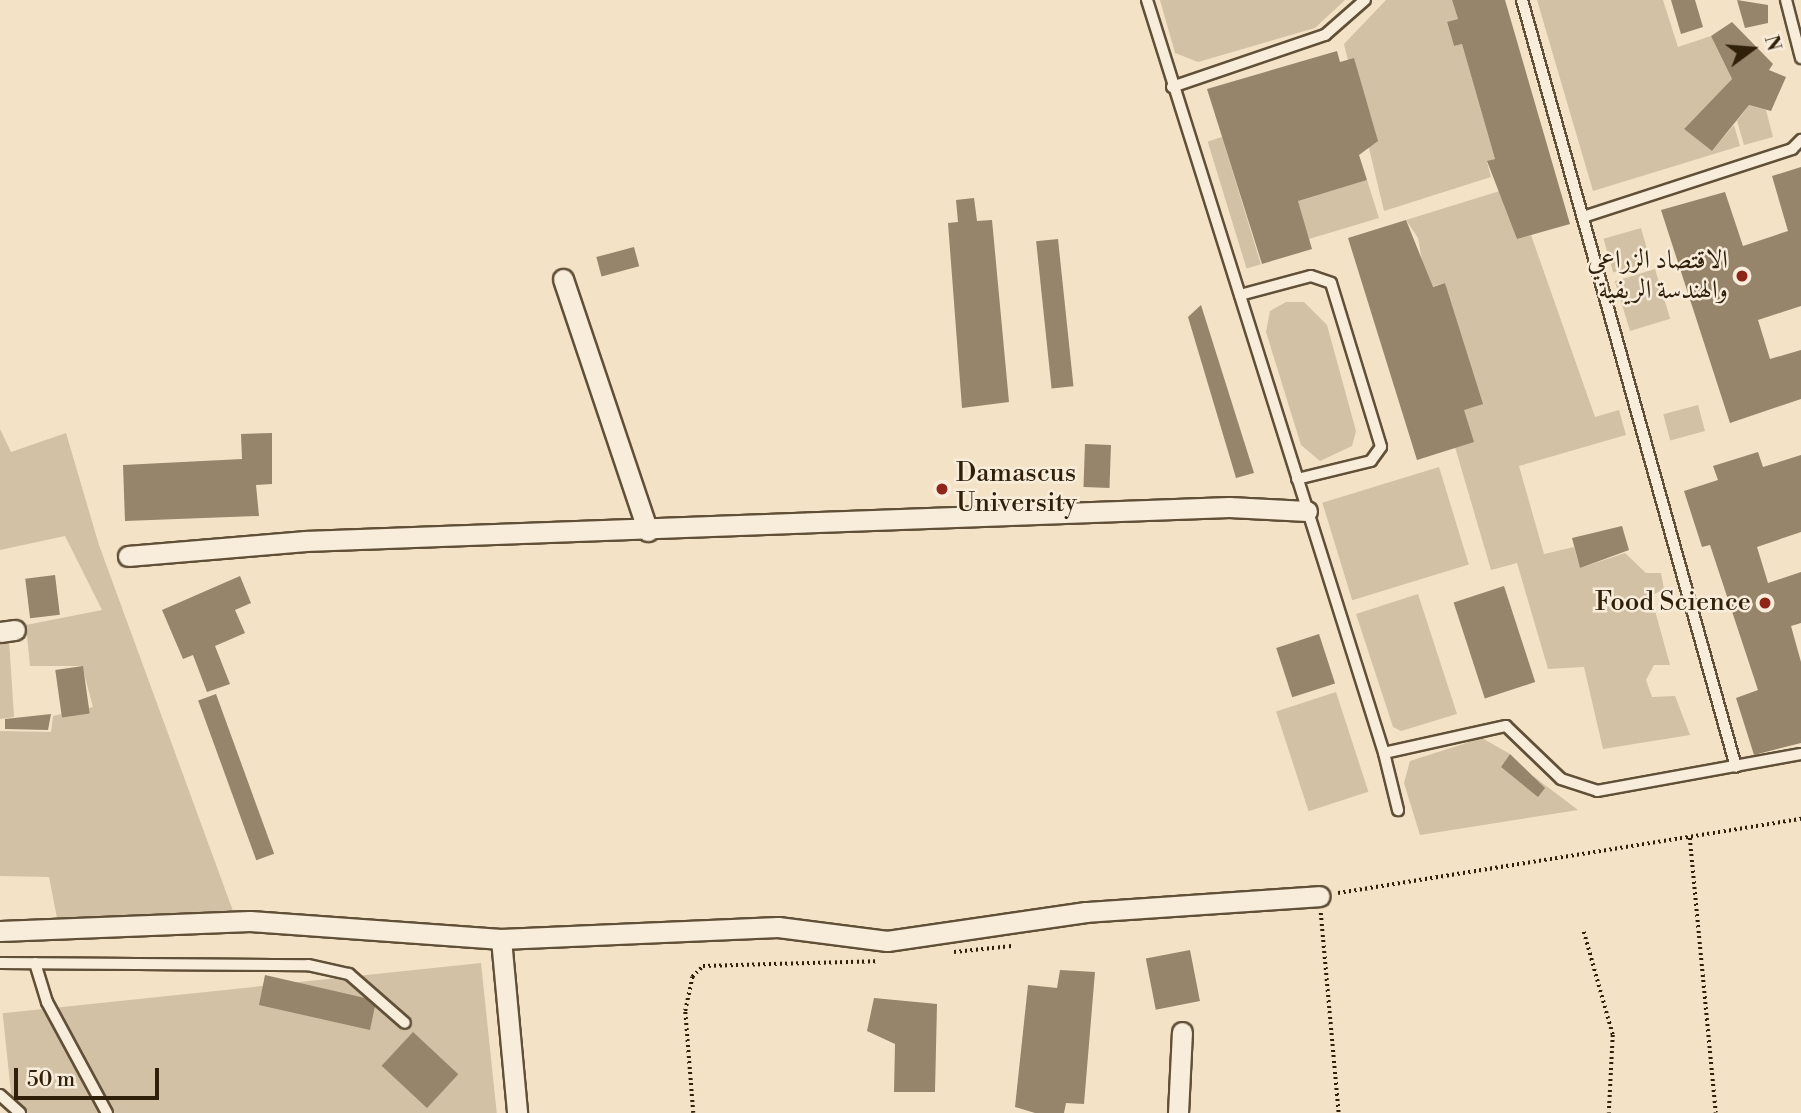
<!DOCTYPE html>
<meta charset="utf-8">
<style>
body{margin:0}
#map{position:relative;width:1801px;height:1113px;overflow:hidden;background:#f4e2c6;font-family:"Libre Bodoni",Amiri,serif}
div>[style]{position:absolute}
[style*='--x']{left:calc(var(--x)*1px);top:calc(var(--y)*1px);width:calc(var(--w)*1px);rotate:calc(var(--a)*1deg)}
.green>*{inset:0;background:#d3c1a6;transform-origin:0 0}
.building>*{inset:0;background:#96846b;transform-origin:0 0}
.path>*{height:3.5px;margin-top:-1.75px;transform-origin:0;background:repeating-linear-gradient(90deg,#301f09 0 2px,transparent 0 5.5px)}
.roads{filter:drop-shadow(2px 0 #615038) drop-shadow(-2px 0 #615038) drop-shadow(0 2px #615038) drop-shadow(0 -2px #615038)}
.lane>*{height:10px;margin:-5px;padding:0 5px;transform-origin:5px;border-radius:5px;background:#f8ecda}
.street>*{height:19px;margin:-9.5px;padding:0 9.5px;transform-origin:9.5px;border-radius:9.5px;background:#f8ecda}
.dots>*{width:19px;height:19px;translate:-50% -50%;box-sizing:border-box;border:4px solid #f8ecda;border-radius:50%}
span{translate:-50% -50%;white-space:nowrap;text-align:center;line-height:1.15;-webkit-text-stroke:5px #f8ecda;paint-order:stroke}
.poi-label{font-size:26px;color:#301f09}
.right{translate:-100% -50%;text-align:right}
.left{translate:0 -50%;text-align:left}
.north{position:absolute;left:1717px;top:14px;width:70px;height:70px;-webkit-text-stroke:5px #f8ecda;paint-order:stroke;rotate:74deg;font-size:19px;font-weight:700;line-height:28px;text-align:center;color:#301f09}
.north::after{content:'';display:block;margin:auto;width:24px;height:32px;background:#301f09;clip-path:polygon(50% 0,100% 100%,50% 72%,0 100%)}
.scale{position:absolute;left:14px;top:1068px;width:145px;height:32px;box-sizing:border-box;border:4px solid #301f09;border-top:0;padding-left:9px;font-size:21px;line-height:24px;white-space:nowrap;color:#301f09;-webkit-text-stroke:5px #f8ecda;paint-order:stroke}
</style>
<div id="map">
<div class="green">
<i style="clip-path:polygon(1160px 0,1345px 0,1315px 28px,1198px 62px,1175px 53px)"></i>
<i style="clip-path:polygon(1386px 0,1452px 0,1458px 19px,1447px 23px,1454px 46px,1462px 44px,1495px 159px,1487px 162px,1491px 177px,1384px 211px,1344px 44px)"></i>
<i style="clip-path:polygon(1537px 0,1663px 0,1678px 47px,1711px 36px,1732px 79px,1684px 129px,1712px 151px,1734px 125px,1740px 146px,1593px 191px)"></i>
<i style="clip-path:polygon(1286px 67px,1324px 193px,1367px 180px,1379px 218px,1309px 239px,1260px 75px)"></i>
<i style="clip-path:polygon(1749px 105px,1766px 110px,1773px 137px,1744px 145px,1737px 121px)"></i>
<i style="left:1222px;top:137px;width:133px;height:15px;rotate:73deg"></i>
<i style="clip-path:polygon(1503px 190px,1517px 239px,1531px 235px,1595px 417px,1619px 410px,1626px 435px,1519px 466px,1544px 554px,1574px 547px,1580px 568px,1625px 553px,1646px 573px,1661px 573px,1664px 589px,1651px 596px,1670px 665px,1654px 665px,1646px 680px,1652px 697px,1675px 696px,1690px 735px,1603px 749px,1584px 667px,1548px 669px,1517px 563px,1491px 570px,1455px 447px,1464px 410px,1445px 283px,1427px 288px,1418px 238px,1406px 220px)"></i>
<i style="left:1641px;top:228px;width:35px;height:39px;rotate:74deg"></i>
<i style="left:1655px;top:269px;width:52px;height:42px;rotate:73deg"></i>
<i style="clip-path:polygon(1286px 302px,1304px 302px,1327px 325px,1356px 431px,1352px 446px,1320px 461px,1301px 445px,1266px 332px,1270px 311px)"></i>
<i style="left:1698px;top:405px;width:27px;height:36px;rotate:75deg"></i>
<i style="clip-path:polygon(0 429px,11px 452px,66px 433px,99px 545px,233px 911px,57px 918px,49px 877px,0 876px,0 731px,51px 732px,53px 716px,93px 707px,82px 666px,30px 666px,26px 625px,102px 610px,65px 536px,0 550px)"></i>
<i style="left:1439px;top:467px;width:102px;height:122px;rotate:73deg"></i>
<i style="clip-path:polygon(1418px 594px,1457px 714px,1401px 731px,1393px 727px,1356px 614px)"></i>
<i style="clip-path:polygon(0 640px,9px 640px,14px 717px,0 719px)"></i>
<i style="left:1336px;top:692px;width:105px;height:63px;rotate:72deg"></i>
<i style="clip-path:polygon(1482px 738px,1510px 754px,1501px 767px,1525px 786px,1533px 776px,1578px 810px,1420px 835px,1404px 783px,1410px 761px)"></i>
<i style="left:481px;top:963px;width:151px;height:481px;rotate:84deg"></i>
</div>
<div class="building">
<i style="clip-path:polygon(1452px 0,1505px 0,1570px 224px,1517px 239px,1487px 161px,1495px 159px,1462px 44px,1454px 46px,1447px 22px,1458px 19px)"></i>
<i style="clip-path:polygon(1671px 0,1695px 0,1703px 27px,1681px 34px)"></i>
<i style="clip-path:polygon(1737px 0,1768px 5px,1768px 23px,1745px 28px)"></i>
<i style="clip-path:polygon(1732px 22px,1773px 64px,1769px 70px,1786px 77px,1771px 111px,1749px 105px,1712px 151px,1684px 129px,1732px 79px,1711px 36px)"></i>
<i style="clip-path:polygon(1337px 51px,1340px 62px,1354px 58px,1378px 141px,1359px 155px,1367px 180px,1298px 201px,1312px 249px,1262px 264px,1207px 89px)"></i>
<i style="clip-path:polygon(1801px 167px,1801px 306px,1758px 320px,1770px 359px,1801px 350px,1801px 399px,1730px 423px,1661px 210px,1725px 192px,1743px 246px,1788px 231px,1772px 176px)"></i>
<i style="clip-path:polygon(974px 198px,977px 221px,992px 220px,1009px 402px,962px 408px,948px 223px,958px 222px,956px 200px)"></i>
<i style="clip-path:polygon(1406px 220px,1433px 287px,1445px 283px,1483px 404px,1464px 410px,1474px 442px,1417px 460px,1348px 238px)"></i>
<i style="left:1058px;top:239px;width:148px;height:22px;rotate:84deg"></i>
<i style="left:634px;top:247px;width:20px;height:39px;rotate:75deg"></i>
<i style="clip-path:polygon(1201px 305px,1254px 473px,1236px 478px,1188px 317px)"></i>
<i style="clip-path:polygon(272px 433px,272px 484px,256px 485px,259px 516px,125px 521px,123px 465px,242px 459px,241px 434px)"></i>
<i style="left:1085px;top:444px;width:26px;height:43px;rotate:2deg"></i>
<i style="clip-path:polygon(1758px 452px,1763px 467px,1801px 455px,1801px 532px,1757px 547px,1768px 583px,1801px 572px,1801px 623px,1791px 626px,1801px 662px,1801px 743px,1754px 755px,1736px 698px,1758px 690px,1710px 545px,1702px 547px,1684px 491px,1718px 480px,1713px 466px)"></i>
<i style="clip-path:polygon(1622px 526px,1629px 550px,1580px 568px,1572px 538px)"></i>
<i style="left:55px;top:575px;width:40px;height:30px;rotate:83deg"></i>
<i style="clip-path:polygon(240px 576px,251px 603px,235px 610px,245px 633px,215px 646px,230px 684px,207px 692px,193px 655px,183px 659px,162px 610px)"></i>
<i style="left:1504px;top:586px;width:101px;height:53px;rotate:72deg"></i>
<i style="left:1319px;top:634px;width:52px;height:45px;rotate:72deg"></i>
<i style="left:83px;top:666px;width:48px;height:28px;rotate:82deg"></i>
<i style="left:216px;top:694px;width:170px;height:19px;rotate:70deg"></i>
<i style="clip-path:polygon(51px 714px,48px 730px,5px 729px,5px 719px)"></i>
<i style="clip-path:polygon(1510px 754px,1545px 788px,1538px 797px,1501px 767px)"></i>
<i style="left:1190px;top:950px;width:52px;height:45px;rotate:79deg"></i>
<i style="clip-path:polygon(1060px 970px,1095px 972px,1084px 1104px,1066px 1103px,1064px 1113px,1035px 1113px,1015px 1107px,1028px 985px,1057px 988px)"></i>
<i style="clip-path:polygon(265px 975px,365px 998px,375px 1006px,370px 1030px,259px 1005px)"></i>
<i style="clip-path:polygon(874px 998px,937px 1004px,935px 1092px,894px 1092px,895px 1044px,867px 1031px)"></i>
<i style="left:413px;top:1032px;width:62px;height:46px;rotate:43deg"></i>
</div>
<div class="path">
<i style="--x:1690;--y:838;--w:276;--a:84.6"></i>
<i style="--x:1338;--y:893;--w:469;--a:-9.1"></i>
<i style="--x:1321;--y:913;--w:201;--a:84.9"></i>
<i style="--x:1584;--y:932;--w:107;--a:74.3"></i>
<i style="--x:1613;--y:1035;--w:78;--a:92.9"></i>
<i style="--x:954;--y:952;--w:58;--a:-5.9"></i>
<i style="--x:693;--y:1113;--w:102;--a:-94.5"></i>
<i style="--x:685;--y:1011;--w:35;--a:-78"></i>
<i style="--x:692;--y:977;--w:16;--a:-45"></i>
<i style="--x:703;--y:966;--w:174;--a:-1.6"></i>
</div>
<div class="roads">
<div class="lane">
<i style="--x:1147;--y:0;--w:789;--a:72.53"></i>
<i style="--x:1384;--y:753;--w:125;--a:-12.5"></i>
<i style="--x:1506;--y:726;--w:76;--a:43.9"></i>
<i style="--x:1561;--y:779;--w:38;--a:18"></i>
<i style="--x:1597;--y:791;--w:207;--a:-10.3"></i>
<i style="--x:1522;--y:0;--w:796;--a:74.41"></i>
<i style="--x:1786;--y:0;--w:60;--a:75.5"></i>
<i style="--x:1172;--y:87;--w:162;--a:-18.8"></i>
<i style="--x:1325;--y:35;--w:53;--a:-41.2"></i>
<i style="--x:1583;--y:217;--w:220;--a:-18"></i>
<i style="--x:1792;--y:149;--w:13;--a:-45"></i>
<i style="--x:1240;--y:295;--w:73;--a:-15"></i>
<i style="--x:1311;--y:276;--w:21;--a:19"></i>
<i style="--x:1331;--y:283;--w:171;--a:73"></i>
<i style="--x:1381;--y:447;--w:17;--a:126"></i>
<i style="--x:1371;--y:461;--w:76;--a:166.3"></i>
<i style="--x:1384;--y:753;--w:59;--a:76.2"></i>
<i style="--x:0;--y:963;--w:308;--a:0.4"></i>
<i style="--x:308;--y:965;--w:42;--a:12.4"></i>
<i style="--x:349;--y:974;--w:74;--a:41.2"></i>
<i style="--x:35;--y:963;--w:41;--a:72.9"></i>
<i style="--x:47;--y:1002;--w:126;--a:61.6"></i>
<i style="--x:0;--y:1095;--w:27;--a:42"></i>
</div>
<div class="street">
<i style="--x:563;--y:279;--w:266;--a:71.4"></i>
<i style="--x:128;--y:556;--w:178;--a:-4.8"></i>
<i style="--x:305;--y:541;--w:925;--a:-2.11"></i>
<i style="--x:1229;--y:507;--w:78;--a:2.9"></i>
<i style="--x:0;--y:632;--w:15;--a:-8"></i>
<i style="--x:0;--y:931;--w:250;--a:-2.3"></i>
<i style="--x:250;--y:921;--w:252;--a:4.1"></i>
<i style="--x:501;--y:939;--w:277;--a:-2.5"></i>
<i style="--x:778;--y:927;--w:110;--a:7.3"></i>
<i style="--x:887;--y:941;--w:201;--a:-8.3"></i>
<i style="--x:1086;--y:912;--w:234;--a:-3.9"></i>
<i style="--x:501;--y:939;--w:175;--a:84.7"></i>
<i style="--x:1178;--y:1113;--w:81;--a:-87.2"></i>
</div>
</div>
<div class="dots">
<i style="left:1742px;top:276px;background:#8f2418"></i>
<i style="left:942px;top:489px;background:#8f2418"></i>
<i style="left:1765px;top:603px;background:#8f2418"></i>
</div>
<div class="poi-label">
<span class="right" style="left:1728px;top:276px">الاقتصاد الزراعي<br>والهندسة الريفية</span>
<span class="left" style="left:956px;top:489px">Damascus<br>University</span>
<span class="right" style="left:1751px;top:603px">Food Science</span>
</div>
<div class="north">N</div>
<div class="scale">50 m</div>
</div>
